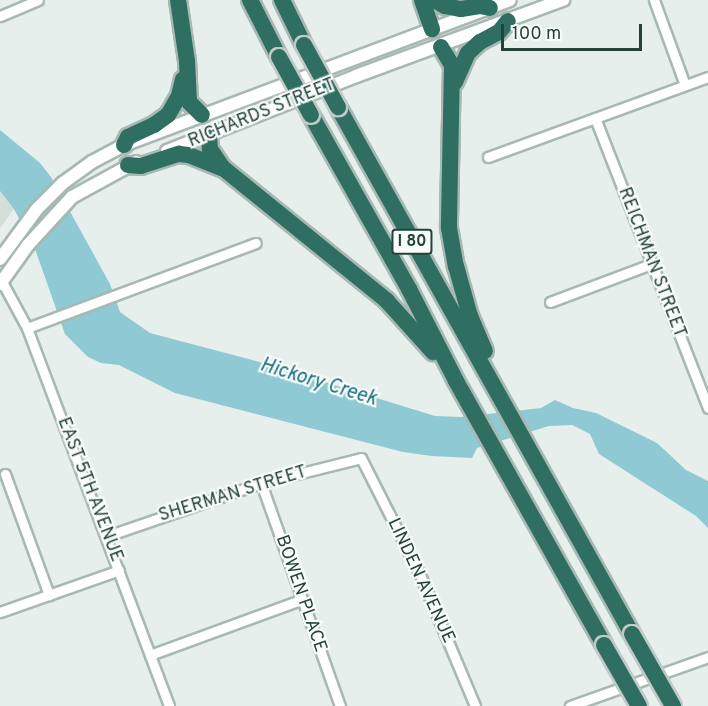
<!DOCTYPE html>
<style>
body{margin:0}
#map{position:relative;width:708px;height:706px;overflow:hidden;background:#e6efeb;font-family:Overpass,sans-serif}
div>[style]{position:absolute}
[style*='--x']{left:calc(var(--x)*1px);top:calc(var(--y)*1px);width:calc(var(--w)*1px);rotate:calc(var(--a)*1deg)}
.built>*{inset:0;background:#d4dfda}
.water>*{inset:0;background:#8ec9d4}
.roads{filter:drop-shadow(2px 0 #a8b8b2) drop-shadow(-2px 0 #a8b8b2) drop-shadow(0 2px #a8b8b2) drop-shadow(0 -2px #a8b8b2)}
.minor>*{height:9px;margin:-4.5px;padding:0 4.5px;transform-origin:4.5px;border-radius:4.5px;background:#fff}
.tertiary>*{height:12px;margin:-6px;padding:0 6px;transform-origin:6px;border-radius:6px;background:#fff}
.motorway>*{height:16px;margin:-8px;padding:0 8px;transform-origin:8px;border-radius:8px;background:#2f6f62}
.bridges{filter:drop-shadow(2px 0 #c2cac8) drop-shadow(-2px 0 #c2cac8) drop-shadow(0 2px #c2cac8) drop-shadow(0 -2px #c2cac8)}
.motorway-bridge>*{height:16px;margin:-8px;padding:0 8px;transform-origin:8px;border-radius:8px;background:#2f6f62}
span{translate:-50% -50%;white-space:nowrap;text-align:center;line-height:1.15;-webkit-text-stroke:4.5px #f7fbf9;paint-order:stroke}
.shield-label span{padding:2px 4px;background:#f7fbf9;border:2px solid;border-radius:4px;-webkit-text-stroke-width:0}
.shield-label{font-size:16px;color:#24423a;font-weight:700}
.street-label{font-size:18px;color:#24423a}
.water-label{font-size:20px;color:#1c6f80;font-style:italic}
.scale{position:absolute;left:501px;top:24px;width:141px;height:27px;box-sizing:border-box;border:3px solid #24423a;border-top:0;padding-left:8px;font-size:18px;line-height:21px;white-space:nowrap;color:#24423a;-webkit-text-stroke:4px #f7fbf9;paint-order:stroke}
</style>
<div id="map">
<div class="built">
<i style="clip-path:polygon(0 191px,14px 209px,0 228px)"></i>
</div>
<div class="water">
<i style="clip-path:polygon(0 130px,40px 163px,51px 177px,110px 284px,120px 312px,150px 333px,256px 361px,435px 416px,461px 417px,541px 408px,555px 400px,573px 408px,596px 413px,657px 443px,686px 470px,708px 481px,708px 528px,696px 516px,599px 454px,590px 434px,572px 425px,549px 426px,477px 448px,472px 458px,432px 456px,403px 452px,175px 393px,119px 365px,101px 363px,88px 357px,65px 334px,35px 249px,14px 209px,0 191px)"></i>
</div>
<div class="roads">
<div class="minor">
<i style="--x:654;--y:0;--w:90;--a:70"></i>
<i style="--x:0;--y:16;--w:41;--a:-22.8"></i>
<i style="--x:595;--y:118;--w:311;--a:68.7"></i>
<i style="--x:488;--y:157;--w:234;--a:-20"></i>
<i style="--x:0;--y:278;--w:57;--a:61.6"></i>
<i style="--x:27;--y:328;--w:404;--a:69.4"></i>
<i style="--x:550;--y:302;--w:108;--a:-20.6"></i>
<i style="--x:27;--y:328;--w:244;--a:-20.4"></i>
<i style="--x:5;--y:474;--w:129;--a:70"></i>
<i style="--x:261;--y:483;--w:237;--a:70.5"></i>
<i style="--x:107;--y:536;--w:163;--a:-19"></i>
<i style="--x:261;--y:483;--w:103;--a:-14"></i>
<i style="--x:361;--y:458;--w:131;--a:63.2"></i>
<i style="--x:420;--y:575;--w:142;--a:67.2"></i>
<i style="--x:0;--y:612;--w:126;--a:-19.4"></i>
<i style="--x:150;--y:655;--w:160;--a:-20.1"></i>
<i style="--x:570;--y:706;--w:146;--a:-19.5"></i>
</div>
<div class="tertiary">
<i style="--x:167;--y:151;--w:203;--a:-21.6"></i>
<i style="--x:356;--y:76;--w:221;--a:-20.2"></i>
<i style="--x:0;--y:259;--w:62;--a:-53.5"></i>
<i style="--x:37;--y:209;--w:37;--a:-45"></i>
<i style="--x:63;--y:183;--w:36;--a:-36"></i>
<i style="--x:92;--y:162;--w:36;--a:-28"></i>
<i style="--x:124;--y:145;--w:412;--a:-20.6"></i>
<i style="--x:0;--y:284;--w:48;--a:-54.3"></i>
<i style="--x:28;--y:245;--w:65;--a:-47.5"></i>
<i style="--x:72;--y:197;--w:73;--a:-28.7"></i>
</div>
<div class="motorway">
<i style="--x:178;--y:0;--w:62;--a:81.6"></i>
<i style="--x:187;--y:61;--w:41;--a:87.2"></i>
<i style="--x:189;--y:102;--w:18;--a:45"></i>
<i style="--x:250;--y:0;--w:64;--a:63"></i>
<i style="--x:282;--y:0;--w:50;--a:63.9"></i>
<i style="--x:422;--y:0;--w:31;--a:71"></i>
<i style="--x:434;--y:0;--w:13;--a:29"></i>
<i style="--x:445;--y:6;--w:16;--a:11"></i>
<i style="--x:461;--y:9;--w:19;--a:-9"></i>
<i style="--x:480;--y:6;--w:10;--a:11"></i>
<i style="--x:441;--y:47;--w:21;--a:59"></i>
<i style="--x:452;--y:65;--w:163;--a:91.1"></i>
<i style="--x:449;--y:228;--w:39;--a:80"></i>
<i style="--x:456;--y:266;--w:52;--a:74.4"></i>
<i style="--x:470;--y:316;--w:38;--a:67"></i>
<i style="--x:455;--y:82;--w:32;--a:-66"></i>
<i style="--x:468;--y:53;--w:16;--a:-43"></i>
<i style="--x:480;--y:42;--w:21;--a:-28"></i>
<i style="--x:499;--y:32;--w:14;--a:-51"></i>
<i style="--x:338;--y:107;--w:603;--a:60.84"></i>
<i style="--x:311;--y:115;--w:200;--a:60.6"></i>
<i style="--x:409;--y:289;--w:103;--a:62.9"></i>
<i style="--x:456;--y:381;--w:303;--a:60.7"></i>
<i style="--x:209;--y:136;--w:13;--a:86"></i>
<i style="--x:210;--y:149;--w:23;--a:56"></i>
<i style="--x:223;--y:168;--w:211;--a:39"></i>
<i style="--x:387;--y:301;--w:69;--a:48"></i>
<i style="--x:124;--y:145;--w:9;--a:-63"></i>
<i style="--x:128;--y:137;--w:29;--a:-25"></i>
<i style="--x:154;--y:125;--w:17;--a:-36"></i>
<i style="--x:168;--y:115;--w:22;--a:-60"></i>
<i style="--x:179;--y:96;--w:17;--a:-77"></i>
<i style="--x:128;--y:165;--w:13;--a:4"></i>
<i style="--x:141;--y:166;--w:40;--a:-18"></i>
<i style="--x:179;--y:154;--w:10;--a:6"></i>
<i style="--x:189;--y:155;--w:35;--a:22"></i>
</div>
</div>
<div class="bridges">
<div class="motorway-bridge">
<i style="--x:304;--y:45;--w:71;--a:61.3"></i>
<i style="--x:279;--y:57;--w:66;--a:61.1"></i>
<i style="--x:632;--y:634;--w:83;--a:60.3"></i>
<i style="--x:604;--y:645;--w:70;--a:60.2"></i>
</div>
</div>
<div class="shield-label">
<span style="left:412px;top:242px">I 80</span>
</div>
<div class="street-label">
<span style="left:262px;top:114px;rotate:-22deg">RICHARDS STREET</span>
<span style="left:651px;top:263px;rotate:69deg">REICHMAN STREET</span>
<span style="left:89px;top:490px;rotate:69deg">EAST 5TH AVENUE</span>
<span style="left:233px;top:495px;rotate:-17deg">SHERMAN STREET</span>
<span style="left:420px;top:581px;rotate:65deg">LINDEN AVENUE</span>
<span style="left:300px;top:594px;rotate:71deg">BOWEN PLACE</span>
</div>
<div class="water-label">
<span style="left:318px;top:383px;rotate:17deg">Hickory Creek</span>
</div>
<div class="scale">100 m</div>
</div>
